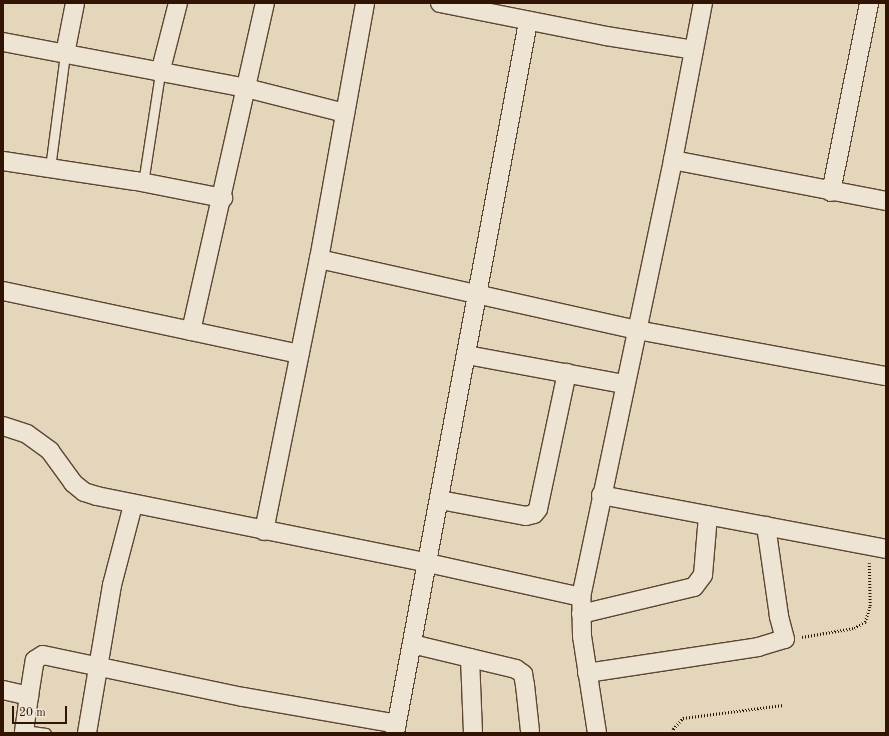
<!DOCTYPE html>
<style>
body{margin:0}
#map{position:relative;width:889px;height:736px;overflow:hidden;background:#e3d6bb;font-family:"Old Standard TT",serif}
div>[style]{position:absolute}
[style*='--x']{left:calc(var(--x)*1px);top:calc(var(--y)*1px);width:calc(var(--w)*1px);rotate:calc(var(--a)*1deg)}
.path>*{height:2.5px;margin-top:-1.25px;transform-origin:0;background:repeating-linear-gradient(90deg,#311404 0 1px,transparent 0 3px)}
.roads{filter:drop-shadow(1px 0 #5e4432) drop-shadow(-1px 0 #5e4432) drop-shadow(0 1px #5e4432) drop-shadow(0 -1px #5e4432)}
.service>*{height:9px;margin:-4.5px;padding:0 4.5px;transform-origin:4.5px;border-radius:4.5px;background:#ede4d3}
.minor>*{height:18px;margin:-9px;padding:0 9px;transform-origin:9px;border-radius:9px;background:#ede4d3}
span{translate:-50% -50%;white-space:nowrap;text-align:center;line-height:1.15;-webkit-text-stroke:3px #ede4d3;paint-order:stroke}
.frame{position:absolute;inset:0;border:4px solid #311404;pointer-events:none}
.scale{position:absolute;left:12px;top:706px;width:55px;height:18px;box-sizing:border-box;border:2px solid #311404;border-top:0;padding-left:5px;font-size:12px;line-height:14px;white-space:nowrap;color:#311404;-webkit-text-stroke:3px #ede4d3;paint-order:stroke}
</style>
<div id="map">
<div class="path">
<i style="--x:802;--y:637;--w:53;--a:-9.8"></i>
<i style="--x:854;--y:628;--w:13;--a:-29"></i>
<i style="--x:865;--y:622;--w:17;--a:-73"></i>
<i style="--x:870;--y:606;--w:43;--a:-91.3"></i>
<i style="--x:673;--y:733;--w:4;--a:-90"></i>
<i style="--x:673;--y:729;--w:15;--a:-48"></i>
<i style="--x:683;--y:718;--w:101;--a:-7.4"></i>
</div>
<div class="roads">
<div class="service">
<i style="--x:50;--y:168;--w:115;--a:-82.5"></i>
<i style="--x:143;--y:183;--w:111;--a:-81.2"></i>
<i style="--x:24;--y:730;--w:22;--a:8"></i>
</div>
<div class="minor">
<i style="--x:440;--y:3;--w:169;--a:11.2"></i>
<i style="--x:606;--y:36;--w:89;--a:9"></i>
<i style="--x:3;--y:42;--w:247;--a:10.7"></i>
<i style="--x:246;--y:88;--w:102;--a:14.2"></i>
<i style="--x:65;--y:54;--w:52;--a:-78.9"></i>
<i style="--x:160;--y:73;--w:72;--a:-75.6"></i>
<i style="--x:673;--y:160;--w:217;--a:10.9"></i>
<i style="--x:3;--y:161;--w:134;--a:8.6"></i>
<i style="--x:136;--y:181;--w:89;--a:11.1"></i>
<i style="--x:831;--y:192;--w:193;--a:-78.6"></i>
<i style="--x:319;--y:259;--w:326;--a:12.6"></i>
<i style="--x:637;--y:330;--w:253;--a:10.5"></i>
<i style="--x:3;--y:291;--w:303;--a:12"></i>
<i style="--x:191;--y:331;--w:336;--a:-77.3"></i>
<i style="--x:467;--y:355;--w:160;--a:10.5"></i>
<i style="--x:3;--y:426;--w:25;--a:18"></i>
<i style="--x:27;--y:434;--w:29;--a:36"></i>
<i style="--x:50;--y:451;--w:39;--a:54"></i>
<i style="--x:73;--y:483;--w:14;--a:39"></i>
<i style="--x:84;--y:492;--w:14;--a:17"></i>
<i style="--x:97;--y:496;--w:338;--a:11.4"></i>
<i style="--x:428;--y:563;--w:157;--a:12.5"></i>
<i style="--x:601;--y:495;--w:290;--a:10.7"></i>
<i style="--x:440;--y:500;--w:87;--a:10.5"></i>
<i style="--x:526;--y:516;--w:8;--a:-14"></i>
<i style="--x:534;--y:514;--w:6;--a:-51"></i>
<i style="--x:538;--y:509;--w:139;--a:-78"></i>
<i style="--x:264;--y:531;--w:278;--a:-78.6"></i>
<i style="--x:319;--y:259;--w:260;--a:-79.8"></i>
<i style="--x:581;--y:614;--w:116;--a:-13.4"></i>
<i style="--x:694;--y:587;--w:15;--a:-53"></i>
<i style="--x:703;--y:575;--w:60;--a:-85.2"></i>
<i style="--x:412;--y:644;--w:107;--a:13.5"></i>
<i style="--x:516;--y:669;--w:9;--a:36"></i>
<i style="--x:523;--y:674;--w:11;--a:80"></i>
<i style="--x:525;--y:685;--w:46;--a:83.8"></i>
<i style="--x:470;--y:658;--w:75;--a:87.7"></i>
<i style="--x:587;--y:673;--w:173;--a:-8.6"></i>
<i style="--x:758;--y:647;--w:28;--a:-17"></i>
<i style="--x:785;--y:639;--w:24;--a:-105"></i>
<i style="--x:779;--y:616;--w:91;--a:-98.2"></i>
<i style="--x:3;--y:690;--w:27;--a:13"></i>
<i style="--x:29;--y:696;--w:37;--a:98"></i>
<i style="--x:29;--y:696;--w:36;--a:-81"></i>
<i style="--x:35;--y:660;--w:9;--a:-32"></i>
<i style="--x:43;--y:655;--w:204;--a:11.9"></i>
<i style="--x:243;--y:697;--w:156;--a:9.9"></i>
<i style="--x:87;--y:733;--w:150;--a:-80.4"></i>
<i style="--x:112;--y:585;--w:83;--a:-75.3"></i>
<i style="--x:395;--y:733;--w:723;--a:-79.4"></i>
<i style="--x:597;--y:733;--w:98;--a:-98.8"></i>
<i style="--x:582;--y:636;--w:39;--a:-91"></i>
<i style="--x:581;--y:597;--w:447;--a:-78.1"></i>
<i style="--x:673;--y:160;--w:160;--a:-79.2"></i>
</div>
</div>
<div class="frame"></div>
<div class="scale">20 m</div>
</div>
